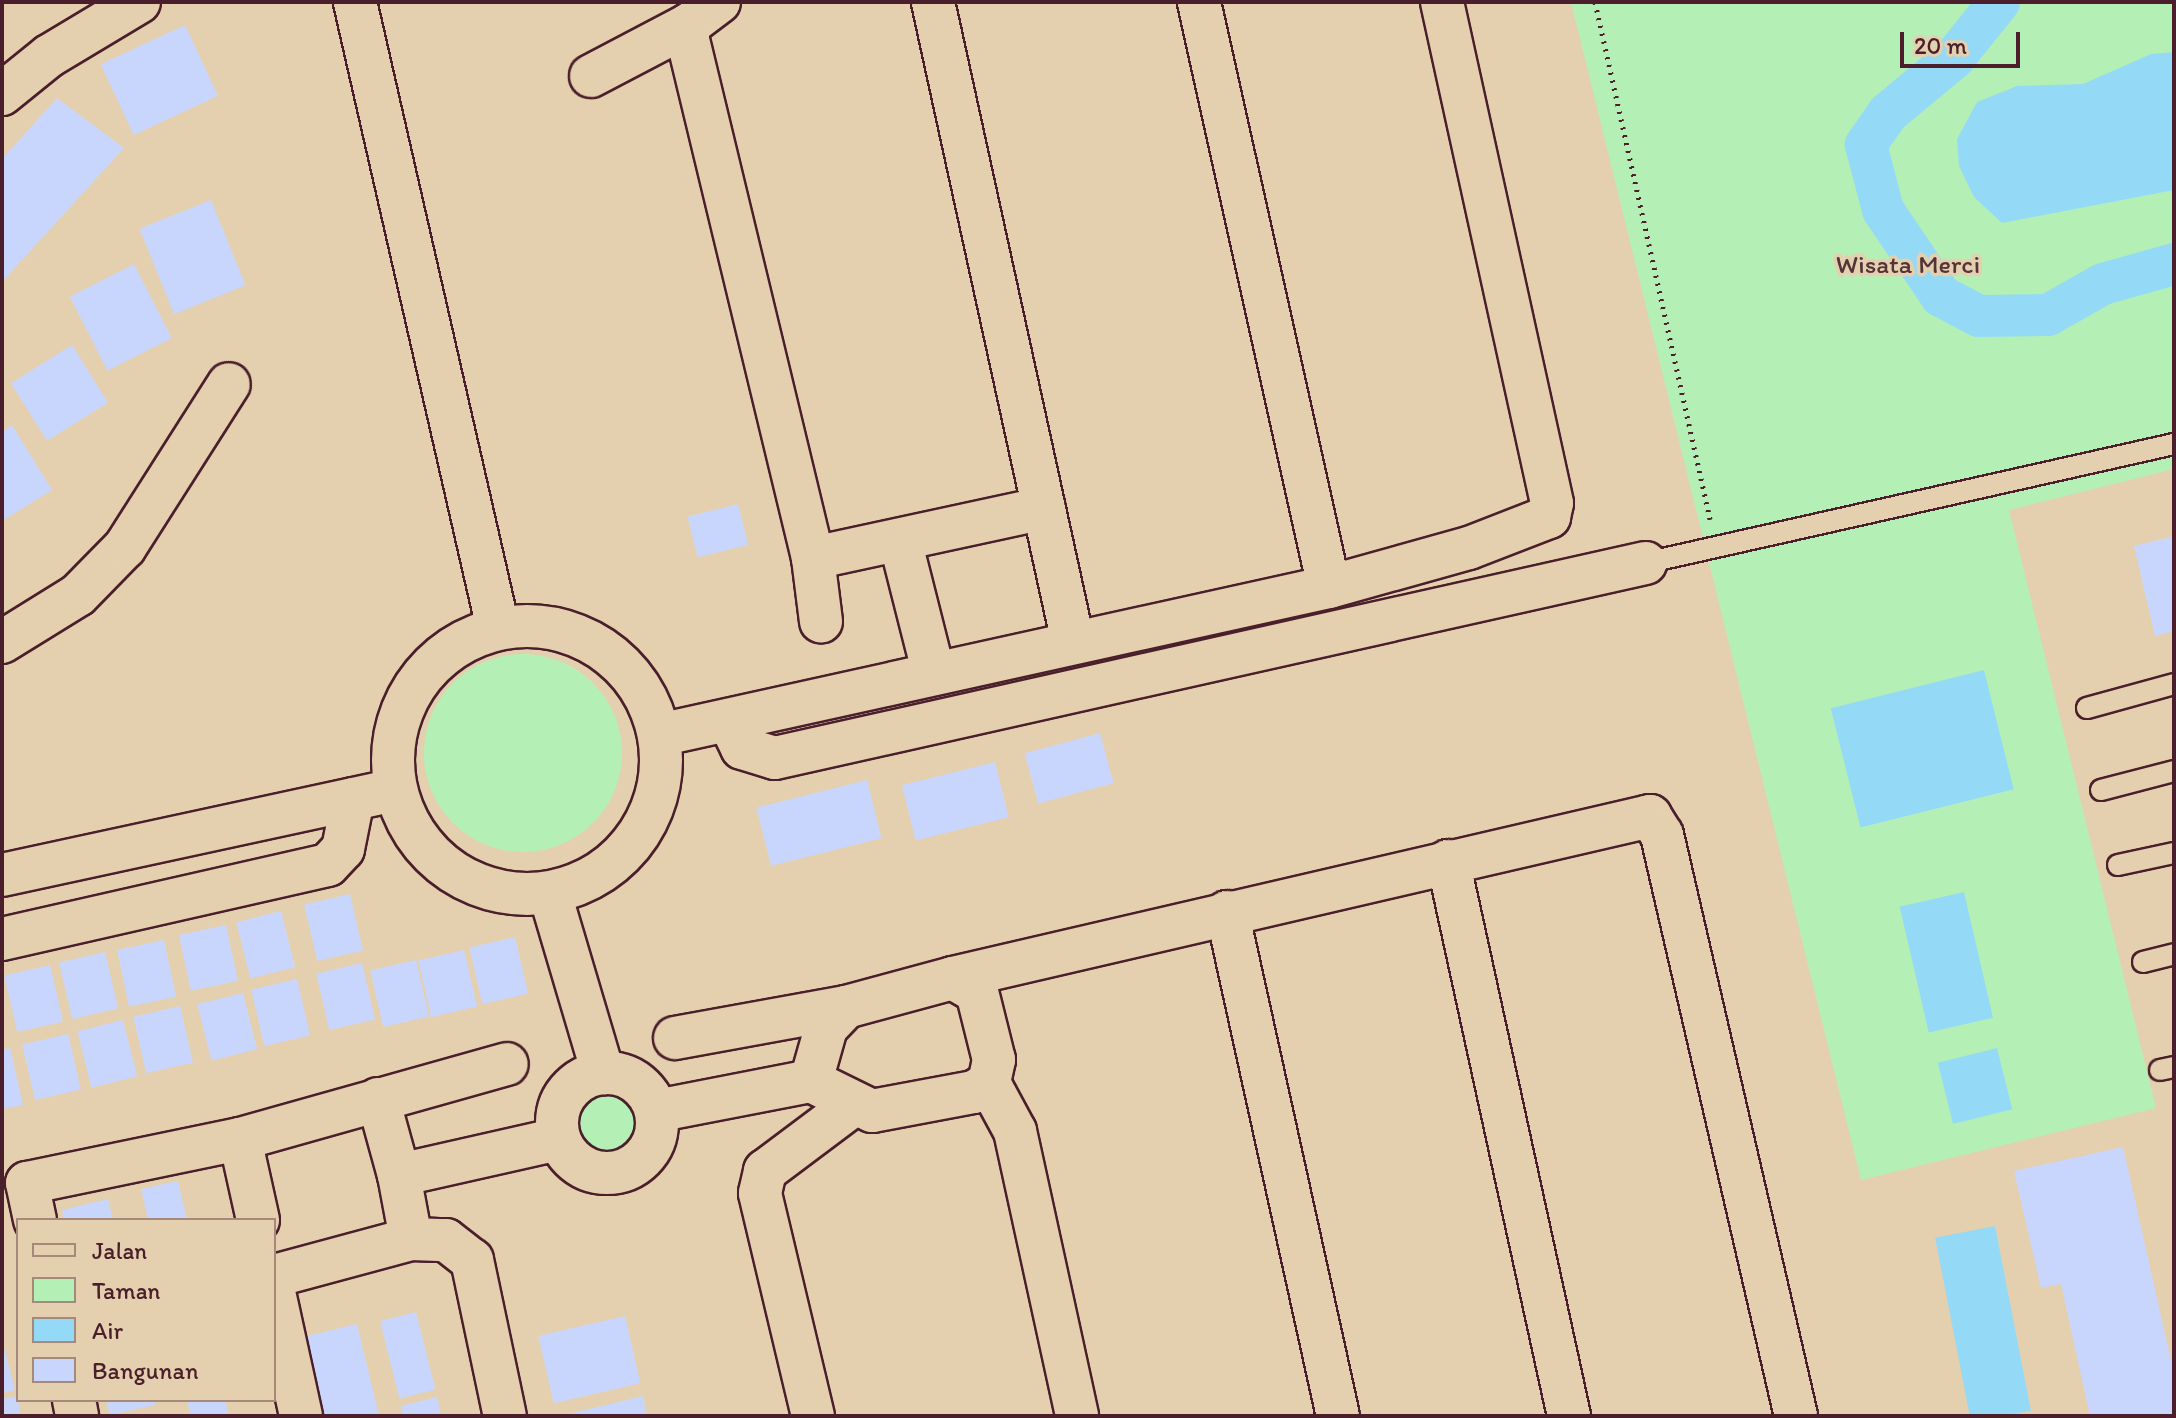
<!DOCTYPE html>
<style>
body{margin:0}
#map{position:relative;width:2176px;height:1418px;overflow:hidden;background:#e4d0ae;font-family:Itim,sans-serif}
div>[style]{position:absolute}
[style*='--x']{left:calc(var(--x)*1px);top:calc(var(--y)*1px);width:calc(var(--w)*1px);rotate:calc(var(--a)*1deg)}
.green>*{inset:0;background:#b4f0b5}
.round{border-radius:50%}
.water>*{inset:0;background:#94daf6;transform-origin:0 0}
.canal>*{height:42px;margin:-21px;padding:0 21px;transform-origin:21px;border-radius:21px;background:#94daf6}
.building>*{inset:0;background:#c8d6fd;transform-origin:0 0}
.path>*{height:5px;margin-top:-2.5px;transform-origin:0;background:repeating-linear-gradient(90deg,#4a1f2b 0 2px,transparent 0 8px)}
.roads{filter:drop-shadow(2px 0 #4a1f2b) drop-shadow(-2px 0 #4a1f2b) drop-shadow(0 2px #4a1f2b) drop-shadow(0 -2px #4a1f2b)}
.lane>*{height:20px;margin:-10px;padding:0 10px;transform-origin:10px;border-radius:10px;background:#e4d0ae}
.street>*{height:42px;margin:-21px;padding:0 21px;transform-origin:21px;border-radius:21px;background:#e4d0ae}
.street>.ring{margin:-21px;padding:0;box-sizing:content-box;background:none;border:42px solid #e4d0ae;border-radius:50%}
span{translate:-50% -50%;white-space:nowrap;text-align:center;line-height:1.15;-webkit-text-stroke:7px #e4d0ae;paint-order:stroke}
.park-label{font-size:26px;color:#553439}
.frame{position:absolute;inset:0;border:4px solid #4a1f2b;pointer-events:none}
.legend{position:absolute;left:16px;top:1218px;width:260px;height:184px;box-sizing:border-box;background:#e4d0ae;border:2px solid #a6897a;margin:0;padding:10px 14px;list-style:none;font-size:24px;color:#4a1f2b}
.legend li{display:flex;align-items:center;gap:16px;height:40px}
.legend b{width:40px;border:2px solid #a6897a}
.scale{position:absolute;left:1900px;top:32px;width:120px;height:36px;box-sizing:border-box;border:4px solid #4a1f2b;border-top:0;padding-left:10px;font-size:24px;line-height:28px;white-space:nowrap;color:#4a1f2b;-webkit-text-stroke:6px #e4d0ae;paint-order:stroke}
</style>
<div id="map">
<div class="green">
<i style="clip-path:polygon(1571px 2px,2174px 2px,2174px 469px,2009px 510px,2156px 1108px,1861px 1180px)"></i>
<i class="round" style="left:424px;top:654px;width:198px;height:198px"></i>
<i class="round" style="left:578px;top:1091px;width:62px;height:62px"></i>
</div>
<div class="water">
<i style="clip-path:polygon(2174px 52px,2174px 190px,2002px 223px,1974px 197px,1959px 166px,1957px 139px,1977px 102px,2017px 86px,2083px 84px,2151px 54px)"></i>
<i style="left:1984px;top:670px;width:123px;height:158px;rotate:76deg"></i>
<i style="left:1964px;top:892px;width:129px;height:66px;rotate:77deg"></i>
<i style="left:1997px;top:1048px;width:63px;height:61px;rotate:76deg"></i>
<i style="left:1995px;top:1226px;width:188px;height:61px;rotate:79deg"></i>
</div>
<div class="canal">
<i style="--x:1999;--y:2;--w:72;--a:128.8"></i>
<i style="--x:1954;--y:58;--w:86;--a:140.2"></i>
<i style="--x:1888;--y:113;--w:39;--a:125"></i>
<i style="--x:1866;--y:145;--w:67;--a:75.3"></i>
<i style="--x:1883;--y:210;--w:104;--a:56"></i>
<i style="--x:1941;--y:296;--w:43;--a:27.8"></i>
<i style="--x:1979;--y:316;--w:69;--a:-0.8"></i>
<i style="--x:2048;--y:315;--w:63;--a:-29.4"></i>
<i style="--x:2103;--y:284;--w:74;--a:-15.7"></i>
</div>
<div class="building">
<i style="left:185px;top:25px;width:78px;height:93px;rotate:65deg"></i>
<i style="clip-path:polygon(57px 98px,124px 148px,2px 282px,2px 159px)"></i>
<i style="left:211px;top:200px;width:92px;height:77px;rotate:68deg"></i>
<i style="left:134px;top:264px;width:83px;height:72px;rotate:63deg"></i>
<i style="left:72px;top:345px;width:68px;height:72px;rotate:58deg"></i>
<i style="clip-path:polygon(12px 425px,52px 490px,2px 521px,2px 432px)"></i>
<i style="left:738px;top:504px;width:42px;height:52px;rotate:76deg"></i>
<i style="clip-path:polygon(2174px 536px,2174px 631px,2155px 636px,2134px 546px)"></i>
<i style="left:1100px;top:733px;width:52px;height:78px;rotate:75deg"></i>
<i style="left:995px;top:762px;width:57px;height:96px;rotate:76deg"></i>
<i style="left:867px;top:780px;width:60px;height:114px;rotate:76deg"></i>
<i style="left:350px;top:894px;width:58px;height:47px;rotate:77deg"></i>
<i style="left:281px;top:911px;width:58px;height:46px;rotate:76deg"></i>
<i style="left:226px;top:925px;width:57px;height:48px;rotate:78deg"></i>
<i style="left:515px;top:937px;width:58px;height:47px;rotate:77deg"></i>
<i style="left:164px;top:940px;width:58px;height:48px;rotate:78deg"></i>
<i style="left:464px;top:950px;width:58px;height:47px;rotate:77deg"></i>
<i style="left:105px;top:952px;width:58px;height:47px;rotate:77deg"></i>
<i style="left:416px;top:960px;width:58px;height:47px;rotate:77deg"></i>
<i style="left:362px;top:963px;width:58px;height:47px;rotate:77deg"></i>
<i style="left:50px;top:965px;width:58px;height:47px;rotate:77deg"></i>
<i style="left:297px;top:979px;width:58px;height:47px;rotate:77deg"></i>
<i style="left:243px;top:993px;width:58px;height:47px;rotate:76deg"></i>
<i style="left:180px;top:1006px;width:58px;height:48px;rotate:77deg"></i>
<i style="left:123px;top:1020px;width:58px;height:47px;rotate:76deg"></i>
<i style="left:68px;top:1034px;width:57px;height:47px;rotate:77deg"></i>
<i style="clip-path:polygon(10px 1048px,23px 1105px,2px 1109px,2px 1050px)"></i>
<i style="clip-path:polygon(2123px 1147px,2174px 1374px,2174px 1416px,2090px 1416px,2061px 1284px,2041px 1288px,2014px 1171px)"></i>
<i style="clip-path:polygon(178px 1181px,187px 1220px,148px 1220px,141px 1189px)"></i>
<i style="clip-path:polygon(108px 1199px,113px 1220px,64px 1220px,62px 1210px)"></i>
<i style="left:416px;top:1312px;width:80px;height:37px;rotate:76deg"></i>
<i style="left:625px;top:1316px;width:69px;height:89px;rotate:77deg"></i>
<i style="clip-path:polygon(357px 1324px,379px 1416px,322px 1416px,303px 1337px)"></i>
<i style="clip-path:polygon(2px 1340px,15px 1390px,2px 1393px)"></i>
<i style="clip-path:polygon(17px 1396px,21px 1416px,2px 1416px,2px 1399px)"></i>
<i style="clip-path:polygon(643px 1396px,647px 1416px,564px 1416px,564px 1415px)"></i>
<i style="clip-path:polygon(437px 1397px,441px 1416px,403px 1416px,401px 1406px)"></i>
<i style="clip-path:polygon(106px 1400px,154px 1400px,155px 1405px,110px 1415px)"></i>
<i style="clip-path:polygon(187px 1400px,225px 1400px,229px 1416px,191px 1416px)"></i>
</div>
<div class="path">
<i style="--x:1595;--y:2;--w:530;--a:77.46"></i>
</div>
<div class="roads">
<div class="lane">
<i style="--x:1645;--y:563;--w:542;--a:-12.68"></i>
<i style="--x:2087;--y:708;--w:90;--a:-15.4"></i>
<i style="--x:2101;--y:790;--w:75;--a:-14.6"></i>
<i style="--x:2118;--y:865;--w:57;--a:-12.1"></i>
<i style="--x:2143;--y:962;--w:32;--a:-14"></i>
<i style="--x:2160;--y:1070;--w:14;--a:-12"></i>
</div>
<div class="street">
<i style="--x:355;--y:2;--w:642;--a:77.13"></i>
<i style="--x:719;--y:2;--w:39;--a:143"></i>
<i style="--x:688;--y:25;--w:15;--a:90"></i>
<i style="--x:688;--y:40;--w:533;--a:76.43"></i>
<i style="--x:813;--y:558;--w:236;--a:-12.2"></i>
<i style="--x:933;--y:2;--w:655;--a:77.66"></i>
<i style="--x:1199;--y:2;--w:599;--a:77.47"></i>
<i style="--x:591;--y:76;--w:110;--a:-27.7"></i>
<i style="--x:2;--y:94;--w:60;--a:-39"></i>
<i style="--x:49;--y:56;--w:105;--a:-31"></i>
<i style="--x:900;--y:540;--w:138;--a:75.8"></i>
<i style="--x:813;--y:558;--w:64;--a:82.8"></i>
<i class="ring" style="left:393px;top:626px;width:226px;height:226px"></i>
<i style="--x:2;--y:642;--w:89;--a:-31.7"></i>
<i style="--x:78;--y:595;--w:67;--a:-45.6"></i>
<i style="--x:125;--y:547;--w:193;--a:-57.5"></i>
<i style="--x:729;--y:721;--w:30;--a:64"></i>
<i style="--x:742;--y:748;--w:34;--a:17"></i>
<i style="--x:775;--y:758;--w:892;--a:-12.63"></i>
<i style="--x:659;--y:735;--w:686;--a:-12.46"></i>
<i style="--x:1329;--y:587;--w:145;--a:-15.6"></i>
<i style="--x:1469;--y:548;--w:86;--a:-21.2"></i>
<i style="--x:1549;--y:517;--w:14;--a:-78"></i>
<i style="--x:1552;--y:503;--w:513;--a:-102.38"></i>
<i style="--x:1448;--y:861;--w:568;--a:77.7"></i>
<i style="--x:2;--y:875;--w:383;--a:-12.2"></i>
<i style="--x:550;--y:894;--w:187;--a:73.5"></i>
<i style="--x:1227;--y:912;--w:516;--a:77.58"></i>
<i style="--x:2;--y:939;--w:334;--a:-12.8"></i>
<i style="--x:328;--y:865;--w:22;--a:-47"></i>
<i style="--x:343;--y:849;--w:51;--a:-78.7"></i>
<i style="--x:953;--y:978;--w:716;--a:-13.08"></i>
<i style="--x:1650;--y:816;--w:22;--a:58"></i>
<i style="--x:1662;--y:835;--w:596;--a:77.01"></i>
<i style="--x:675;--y:1038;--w:174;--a:-10.3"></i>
<i class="ring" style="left:557px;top:1073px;width:58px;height:58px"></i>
<i style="--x:989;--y:1083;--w:55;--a:61.6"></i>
<i style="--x:1015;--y:1131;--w:292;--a:77.7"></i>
<i style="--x:378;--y:1099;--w:79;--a:74.6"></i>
<i style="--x:656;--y:1111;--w:158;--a:-11"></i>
<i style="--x:811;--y:1081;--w:68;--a:26.2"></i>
<i style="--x:872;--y:1111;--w:104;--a:-10.6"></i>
<i style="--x:974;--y:1092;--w:17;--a:-31"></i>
<i style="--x:989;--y:1083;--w:24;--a:-78"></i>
<i style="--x:994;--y:1060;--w:70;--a:-104"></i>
<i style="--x:977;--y:992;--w:28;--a:-150"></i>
<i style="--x:953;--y:978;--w:111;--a:164.8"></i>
<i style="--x:846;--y:1007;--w:29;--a:134"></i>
<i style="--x:826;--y:1028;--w:55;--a:105.8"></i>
<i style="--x:35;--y:1220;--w:38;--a:-102"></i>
<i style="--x:27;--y:1183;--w:217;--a:-11.7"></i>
<i style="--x:258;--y:1220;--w:83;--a:-102.5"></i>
<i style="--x:240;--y:1139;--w:277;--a:-15.7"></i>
<i style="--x:411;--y:1239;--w:35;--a:2"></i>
<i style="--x:446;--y:1240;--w:33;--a:38"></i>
<i style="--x:472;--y:1260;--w:159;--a:78.1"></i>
<i style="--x:274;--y:1276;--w:142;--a:-15.1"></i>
<i style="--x:411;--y:1239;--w:65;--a:-100.6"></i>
<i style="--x:399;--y:1175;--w:164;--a:-12.7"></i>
<i style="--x:274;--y:1292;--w:127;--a:77.7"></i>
<i style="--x:74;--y:1400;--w:16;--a:79"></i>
<i style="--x:813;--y:1416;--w:229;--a:-103.4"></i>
<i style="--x:760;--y:1193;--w:23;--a:-77"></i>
<i style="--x:765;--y:1171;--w:110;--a:-36.9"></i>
</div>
</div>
<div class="park-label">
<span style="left:1908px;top:265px">Wisata Merci</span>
</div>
<div class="frame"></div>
<ul class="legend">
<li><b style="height:10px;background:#e4d0ae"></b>Jalan</li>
<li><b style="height:22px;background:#b4f0b5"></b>Taman</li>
<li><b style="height:22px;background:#94daf6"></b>Air</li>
<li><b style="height:22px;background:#c8d6fd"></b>Bangunan</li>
</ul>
<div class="scale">20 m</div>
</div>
